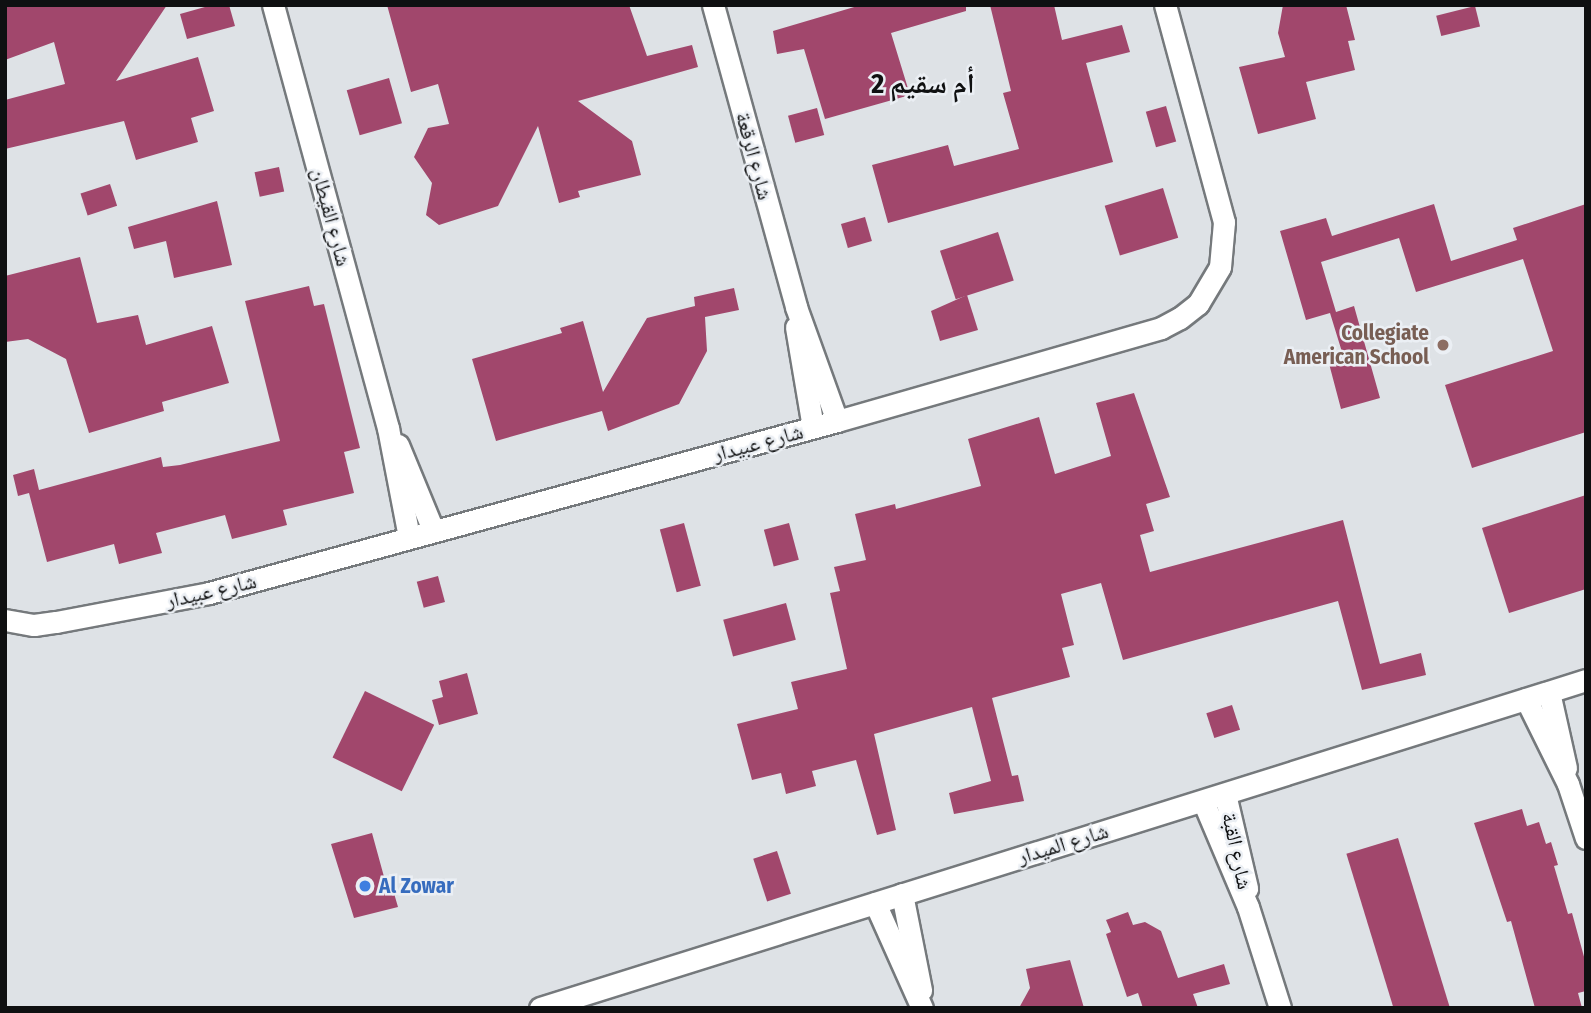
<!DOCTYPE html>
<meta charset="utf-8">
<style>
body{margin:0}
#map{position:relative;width:1591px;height:1013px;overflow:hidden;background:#dee2e6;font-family:"Fira Sans Condensed","Noto Naskh Arabic",sans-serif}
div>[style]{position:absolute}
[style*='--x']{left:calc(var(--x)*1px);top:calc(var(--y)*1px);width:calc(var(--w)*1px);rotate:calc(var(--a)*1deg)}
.building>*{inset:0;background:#a1476c;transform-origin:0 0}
.roads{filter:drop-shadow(2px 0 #75797c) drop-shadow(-2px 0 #75797c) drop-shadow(0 2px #75797c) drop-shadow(0 -2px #75797c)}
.minor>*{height:21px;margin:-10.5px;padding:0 10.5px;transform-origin:10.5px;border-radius:10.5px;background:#fff}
.dots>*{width:19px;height:19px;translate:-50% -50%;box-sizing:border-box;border:4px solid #ebeff4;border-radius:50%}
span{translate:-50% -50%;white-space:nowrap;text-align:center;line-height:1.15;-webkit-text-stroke:5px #ebeff4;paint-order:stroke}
.street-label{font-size:21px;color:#0f1011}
.education-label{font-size:21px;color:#785e54;font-weight:700}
.right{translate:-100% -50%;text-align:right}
.shop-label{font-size:21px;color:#366cbe;font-weight:700}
.left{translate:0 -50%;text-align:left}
.district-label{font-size:28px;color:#0f1011;font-weight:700}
.frame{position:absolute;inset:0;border:7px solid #0f1011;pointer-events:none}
</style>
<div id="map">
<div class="building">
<i style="clip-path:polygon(5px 5px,167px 5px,116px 81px,198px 57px,214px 111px,191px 118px,198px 142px,136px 160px,124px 121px,5px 149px,5px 100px,65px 84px,54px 42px,5px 60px)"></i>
<i style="clip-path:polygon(212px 5px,229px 5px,235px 26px,187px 39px,180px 14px)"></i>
<i style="clip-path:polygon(387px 5px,629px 5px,647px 56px,692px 45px,698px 67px,578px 101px,632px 141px,641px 175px,578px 191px,580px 197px,559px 203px,538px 126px,498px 206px,439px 225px,426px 215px,432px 183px,414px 157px,428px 128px,449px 124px,438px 84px,411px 92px)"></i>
<i style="clip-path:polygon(861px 5px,966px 5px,966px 11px,891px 33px,910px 95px,825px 119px,804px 49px,777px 54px,773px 31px)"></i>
<i style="clip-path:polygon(990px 5px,1054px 5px,1062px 40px,1122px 25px,1130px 52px,1086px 63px,1113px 162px,888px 223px,872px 165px,948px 145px,954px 166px,1019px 149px,1003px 93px,1011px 91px)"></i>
<i style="clip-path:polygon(1283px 5px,1346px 5px,1355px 40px,1348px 41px,1355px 70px,1306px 82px,1316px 119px,1258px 134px,1239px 67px,1285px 57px,1278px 33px)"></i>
<i style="left:1475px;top:6px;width:21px;height:40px;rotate:76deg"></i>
<i style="left:389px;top:78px;width:47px;height:44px;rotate:74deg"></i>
<i style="left:1166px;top:106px;width:37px;height:21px;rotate:74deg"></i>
<i style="left:817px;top:108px;width:28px;height:30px;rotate:75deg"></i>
<i style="left:279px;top:167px;width:25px;height:25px;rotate:78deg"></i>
<i style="left:110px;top:184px;width:23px;height:31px;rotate:72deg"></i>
<i style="left:1163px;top:188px;width:52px;height:61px;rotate:73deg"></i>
<i style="clip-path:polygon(217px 201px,232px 265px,174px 278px,166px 241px,134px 249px,128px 227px)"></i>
<i style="clip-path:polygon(1434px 204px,1451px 261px,1517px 240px,1513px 228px,1586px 204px,1586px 432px,1472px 468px,1445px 385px,1553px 351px,1523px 259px,1416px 292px,1399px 238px,1321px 262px,1336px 312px,1354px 306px,1380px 398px,1341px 409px,1327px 356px,1342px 352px,1330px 313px,1306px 320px,1280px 231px,1326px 218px,1332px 236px)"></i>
<i style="left:865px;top:217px;width:25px;height:25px;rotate:74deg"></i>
<i style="left:998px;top:232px;width:51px;height:61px;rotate:72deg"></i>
<i style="clip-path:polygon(80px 257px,97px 323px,138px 315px,146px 345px,212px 326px,229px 383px,162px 402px,164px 411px,89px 433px,66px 359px,28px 339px,5px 342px,5px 276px)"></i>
<i style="clip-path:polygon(309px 286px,314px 306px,324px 304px,360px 448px,344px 452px,354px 493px,283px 510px,287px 525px,232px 539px,225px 515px,156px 533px,162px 553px,146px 557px,119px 564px,114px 544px,47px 562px,29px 493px,18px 496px,13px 475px,34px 469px,39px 490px,161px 457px,163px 467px,180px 465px,280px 441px,245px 301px)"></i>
<i style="clip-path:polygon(734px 288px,739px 310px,705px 317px,707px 351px,679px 404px,608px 431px,602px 411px,496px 441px,472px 359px,562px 333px,560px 328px,583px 321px,603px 392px,647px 318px,695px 306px,694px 297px)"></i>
<i style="clip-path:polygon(967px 295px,978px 330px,940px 341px,931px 311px)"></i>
<i style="clip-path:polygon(1134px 393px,1170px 497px,1146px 504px,1154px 531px,1140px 535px,1150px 572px,1343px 520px,1380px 664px,1421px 653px,1426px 675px,1362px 690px,1338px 601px,1123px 660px,1101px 583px,1061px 594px,1074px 645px,1062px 648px,1070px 677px,992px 698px,1012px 776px,1018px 775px,1024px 801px,954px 814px,949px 793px,991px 781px,972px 707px,874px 734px,896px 830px,877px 835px,856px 760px,812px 771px,816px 786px,786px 794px,781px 773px,752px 780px,737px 724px,798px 709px,791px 682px,847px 669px,830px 593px,840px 591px,834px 567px,866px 560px,855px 514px,895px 504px,896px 509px,981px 486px,968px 439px,1039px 417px,1055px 474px,1111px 456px,1096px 403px)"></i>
<i style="clip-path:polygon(1586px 495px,1586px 589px,1509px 613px,1482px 528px)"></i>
<i style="left:684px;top:523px;width:65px;height:25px;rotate:75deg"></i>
<i style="left:789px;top:523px;width:38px;height:26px;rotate:75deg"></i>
<i style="left:438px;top:576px;width:27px;height:22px;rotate:75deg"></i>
<i style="left:786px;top:603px;width:38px;height:65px;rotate:75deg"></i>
<i style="clip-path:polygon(467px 673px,478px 714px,439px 725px,432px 700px,443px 697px,439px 681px)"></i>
<i style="left:365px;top:691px;width:77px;height:74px;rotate:26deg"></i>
<i style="left:1232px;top:705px;width:26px;height:27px;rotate:72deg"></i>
<i style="clip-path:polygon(1522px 809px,1527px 826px,1539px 822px,1546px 844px,1551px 842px,1558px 865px,1554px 866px,1568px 914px,1572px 913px,1586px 964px,1586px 991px,1578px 993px,1582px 1008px,1535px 1008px,1511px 921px,1507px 922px,1474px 823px)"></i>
<i style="clip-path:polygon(372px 833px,386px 884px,391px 883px,398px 907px,354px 918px,331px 844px)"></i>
<i style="left:1398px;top:838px;width:178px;height:54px;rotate:73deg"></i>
<i style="left:777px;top:851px;width:45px;height:25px;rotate:72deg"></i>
<i style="clip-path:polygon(1128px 912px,1133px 925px,1145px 922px,1161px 931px,1178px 978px,1224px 964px,1230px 984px,1193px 994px,1198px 1008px,1143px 1008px,1138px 993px,1127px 997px,1106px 934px,1111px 932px,1106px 920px)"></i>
<i style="clip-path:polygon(1070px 960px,1084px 1008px,1019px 1008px,1030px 988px,1026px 969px)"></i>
</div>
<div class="roads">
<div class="minor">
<i style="--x:273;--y:5;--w:438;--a:74.8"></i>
<i style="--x:388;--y:428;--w:111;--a:79.1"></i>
<i style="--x:713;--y:5;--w:313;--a:74.6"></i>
<i style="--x:796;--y:307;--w:121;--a:70.2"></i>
<i style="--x:796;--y:327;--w:101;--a:80.4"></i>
<i style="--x:398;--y:445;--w:92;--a:67.6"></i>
<i style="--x:5;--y:620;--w:29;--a:10"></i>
<i style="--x:34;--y:625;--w:22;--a:-8"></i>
<i style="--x:56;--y:622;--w:156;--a:-10.7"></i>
<i style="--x:209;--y:593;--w:651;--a:-15.32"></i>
<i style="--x:837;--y:421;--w:337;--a:-16"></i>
<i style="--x:1161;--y:328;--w:21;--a:-28"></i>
<i style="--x:1180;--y:318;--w:23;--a:-38"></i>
<i style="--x:1198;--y:304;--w:43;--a:-59.3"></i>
<i style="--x:1220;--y:267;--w:45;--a:-84.9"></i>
<i style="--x:1224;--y:222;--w:225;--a:-105.2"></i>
<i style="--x:1549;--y:692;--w:78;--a:77.4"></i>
<i style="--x:1526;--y:699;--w:95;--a:63.7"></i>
<i style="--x:1568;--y:784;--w:57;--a:71.6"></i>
<i style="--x:1225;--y:794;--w:97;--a:76.8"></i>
<i style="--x:1203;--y:801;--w:115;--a:67"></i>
<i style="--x:1248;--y:907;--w:106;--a:72.4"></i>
<i style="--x:902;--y:894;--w:98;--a:78.8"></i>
<i style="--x:875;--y:903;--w:115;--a:65.9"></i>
<i style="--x:540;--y:1008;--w:1096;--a:-17.41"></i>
</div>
</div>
<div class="dots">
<i style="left:1443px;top:345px;background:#8d6e63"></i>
<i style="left:365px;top:886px;background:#3f7fe0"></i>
</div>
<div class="street-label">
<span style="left:754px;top:156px;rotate:75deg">شارع الرقعة</span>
<span style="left:331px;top:217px;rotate:75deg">شارع القيطان</span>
<span style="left:758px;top:443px;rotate:-15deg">شارع عبيدار</span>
<span style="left:211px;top:591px;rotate:-13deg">شارع عبيدار</span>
<span style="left:1063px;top:844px;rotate:-17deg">شارع الميدار</span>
<span style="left:1237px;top:851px;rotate:78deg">شارع القبة</span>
</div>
<div class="education-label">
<span class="right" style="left:1429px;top:345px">Collegiate<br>American School</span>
</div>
<div class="shop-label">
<span class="left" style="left:379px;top:886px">Al Zowar</span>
</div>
<div class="district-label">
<span style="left:923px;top:84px">أم سقيم 2</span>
</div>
<div class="frame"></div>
</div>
